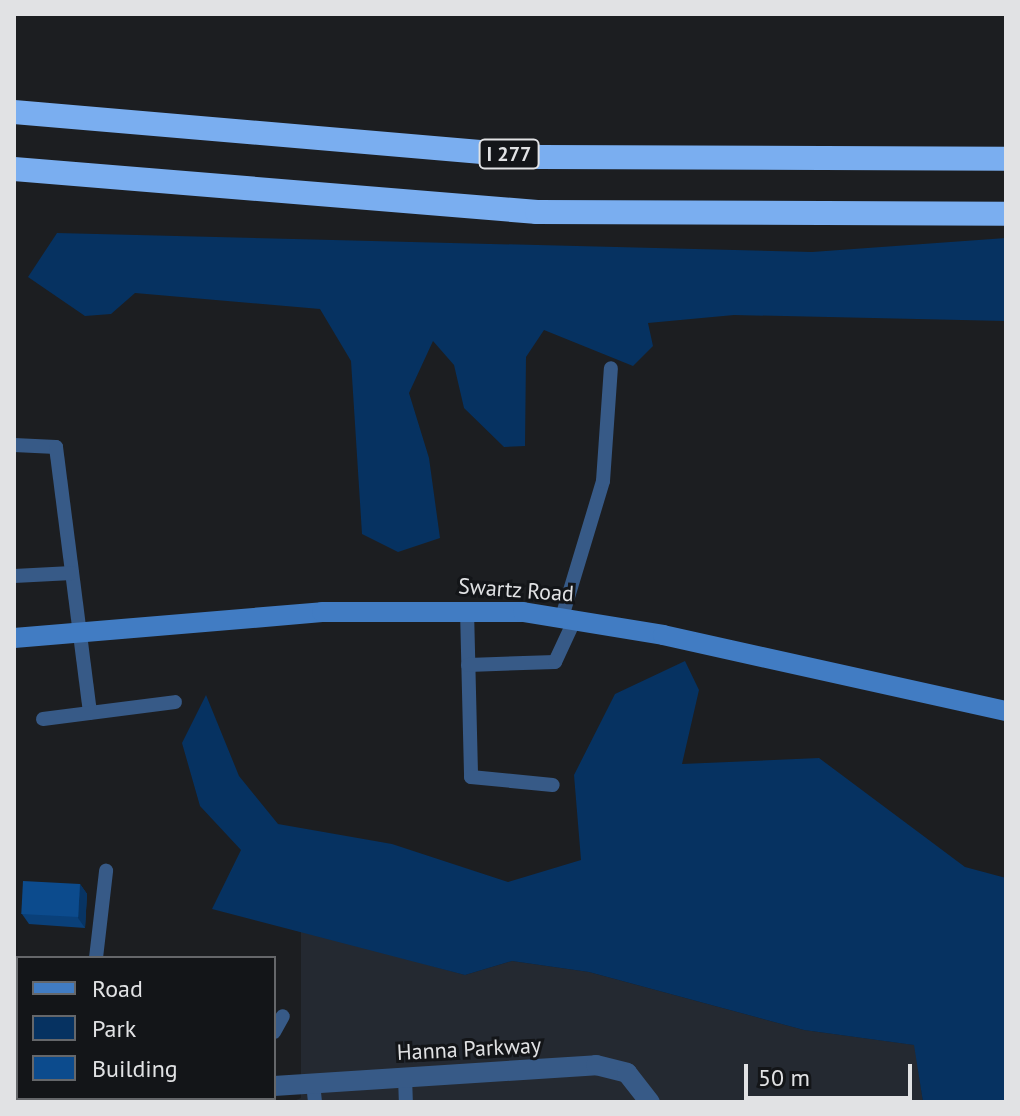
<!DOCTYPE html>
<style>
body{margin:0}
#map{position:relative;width:1020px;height:1116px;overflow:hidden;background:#1c1e21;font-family:"PT Sans",sans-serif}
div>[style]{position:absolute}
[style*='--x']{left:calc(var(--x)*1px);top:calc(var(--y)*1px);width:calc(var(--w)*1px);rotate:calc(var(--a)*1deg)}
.built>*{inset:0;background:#242931}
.green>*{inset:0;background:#063261}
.lane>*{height:14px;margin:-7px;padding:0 7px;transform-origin:7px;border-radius:7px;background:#375a87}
.street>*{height:20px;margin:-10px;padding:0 10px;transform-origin:10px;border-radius:10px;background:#375a87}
.secondary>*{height:20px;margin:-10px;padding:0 10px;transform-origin:10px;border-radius:10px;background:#417cc3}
.highway>*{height:24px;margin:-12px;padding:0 12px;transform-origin:12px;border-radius:12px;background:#7aaef0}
.wall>*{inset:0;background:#0a4079}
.shaded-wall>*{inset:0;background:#083463}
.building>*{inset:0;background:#0c4b8d;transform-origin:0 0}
span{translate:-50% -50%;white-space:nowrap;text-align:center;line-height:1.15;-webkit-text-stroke:6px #131518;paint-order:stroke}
.shield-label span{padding:2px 6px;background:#131518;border:2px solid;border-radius:6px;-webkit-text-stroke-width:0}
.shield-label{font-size:20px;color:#e1e2e4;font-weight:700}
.street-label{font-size:22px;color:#e1e2e4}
.frame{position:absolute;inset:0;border:16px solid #e1e2e4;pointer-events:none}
.legend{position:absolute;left:16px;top:956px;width:260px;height:144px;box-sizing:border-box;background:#131518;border:2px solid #65676a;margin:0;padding:10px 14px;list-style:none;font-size:24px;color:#e1e2e4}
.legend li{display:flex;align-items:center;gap:16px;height:40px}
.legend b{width:40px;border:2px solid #65676a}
.scale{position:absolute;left:744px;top:1064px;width:168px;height:36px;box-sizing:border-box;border:4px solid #e1e2e4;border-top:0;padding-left:10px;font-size:24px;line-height:28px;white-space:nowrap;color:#e1e2e4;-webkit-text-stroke:6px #131518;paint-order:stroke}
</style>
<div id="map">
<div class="built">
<i style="clip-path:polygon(301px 930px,465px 975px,512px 961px,589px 972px,804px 1030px,915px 1045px,923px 1102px,291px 1102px,301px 1098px)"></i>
<i style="clip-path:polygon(14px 1054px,18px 1098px,235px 1102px,14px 1102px)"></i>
</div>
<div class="green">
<i style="clip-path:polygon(57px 233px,812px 252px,1006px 238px,1006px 321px,734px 315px,648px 323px,653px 346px,633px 366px,544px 330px,526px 357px,525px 446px,504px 447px,464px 408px,454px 365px,433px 341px,409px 393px,429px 458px,440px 538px,398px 552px,362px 534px,351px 361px,320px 309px,135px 293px,111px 314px,85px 316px,28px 277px)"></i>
<i style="clip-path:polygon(685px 661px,699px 690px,682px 764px,819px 758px,965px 867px,1006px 878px,1006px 1102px,923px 1102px,914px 1045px,804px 1030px,589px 972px,512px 961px,465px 975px,212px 909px,241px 850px,200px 806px,182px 743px,206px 695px,239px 776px,278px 824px,392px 844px,508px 882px,581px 860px,574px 775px,615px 694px)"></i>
</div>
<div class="lane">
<i style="--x:14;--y:445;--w:42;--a:2.7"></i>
<i style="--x:56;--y:447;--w:268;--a:82.7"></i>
<i style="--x:14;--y:576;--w:58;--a:-3"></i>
<i style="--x:467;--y:610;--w:167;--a:88.6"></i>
<i style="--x:471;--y:777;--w:82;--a:5.6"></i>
<i style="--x:562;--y:617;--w:142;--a:-73.2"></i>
<i style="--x:603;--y:481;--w:113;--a:-86"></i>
<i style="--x:468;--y:665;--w:87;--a:-2"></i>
<i style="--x:555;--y:662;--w:47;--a:-65.1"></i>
<i style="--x:43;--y:719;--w:133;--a:-7.3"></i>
<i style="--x:96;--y:958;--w:88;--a:-83.4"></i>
<i style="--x:274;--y:1032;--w:18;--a:-61"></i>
<i style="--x:405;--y:1077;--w:25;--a:88"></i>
<i style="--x:313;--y:1083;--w:19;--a:84"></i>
<i style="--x:14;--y:1088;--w:4;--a:14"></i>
<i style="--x:69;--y:1098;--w:22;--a:10"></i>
<i style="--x:115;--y:1102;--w:4;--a:-76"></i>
<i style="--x:186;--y:1102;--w:4;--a:-76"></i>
</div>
<div class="street">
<i style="--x:14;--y:1028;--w:4;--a:0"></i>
<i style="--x:274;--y:1086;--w:323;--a:-3.7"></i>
<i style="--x:596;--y:1065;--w:32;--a:14"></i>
<i style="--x:627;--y:1073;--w:37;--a:52"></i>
<i style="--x:259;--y:1098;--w:4;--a:90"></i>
</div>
<div class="secondary">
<i style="--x:14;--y:638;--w:309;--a:-4.8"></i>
<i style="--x:322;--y:612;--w:201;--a:0"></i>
<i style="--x:523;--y:612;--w:142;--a:9.3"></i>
<i style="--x:663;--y:635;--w:351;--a:12.5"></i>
</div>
<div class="highway">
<i style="--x:14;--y:112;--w:528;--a:4.89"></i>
<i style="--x:540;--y:157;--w:466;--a:0.2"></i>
<i style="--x:14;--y:169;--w:525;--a:4.7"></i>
<i style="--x:537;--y:212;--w:469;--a:0.2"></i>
</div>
<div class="wall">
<i style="clip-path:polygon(80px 884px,87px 894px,85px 928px,29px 924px,22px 914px)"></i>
</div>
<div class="shaded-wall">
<i style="clip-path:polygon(80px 884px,87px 894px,85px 928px,78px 918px)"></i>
</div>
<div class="building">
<i style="left:23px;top:881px;width:57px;height:33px;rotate:3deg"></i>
</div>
<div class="shield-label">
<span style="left:509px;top:154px">I 277</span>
</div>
<div class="street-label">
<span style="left:516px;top:590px;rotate:4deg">Swartz Road</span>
<span style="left:469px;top:1049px;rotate:-3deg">Hanna Parkway</span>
</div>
<div class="frame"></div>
<ul class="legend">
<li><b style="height:10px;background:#417cc3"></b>Road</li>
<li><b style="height:22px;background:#063261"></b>Park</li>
<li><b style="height:22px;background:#0c4b8d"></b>Building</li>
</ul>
<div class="scale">50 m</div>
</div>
